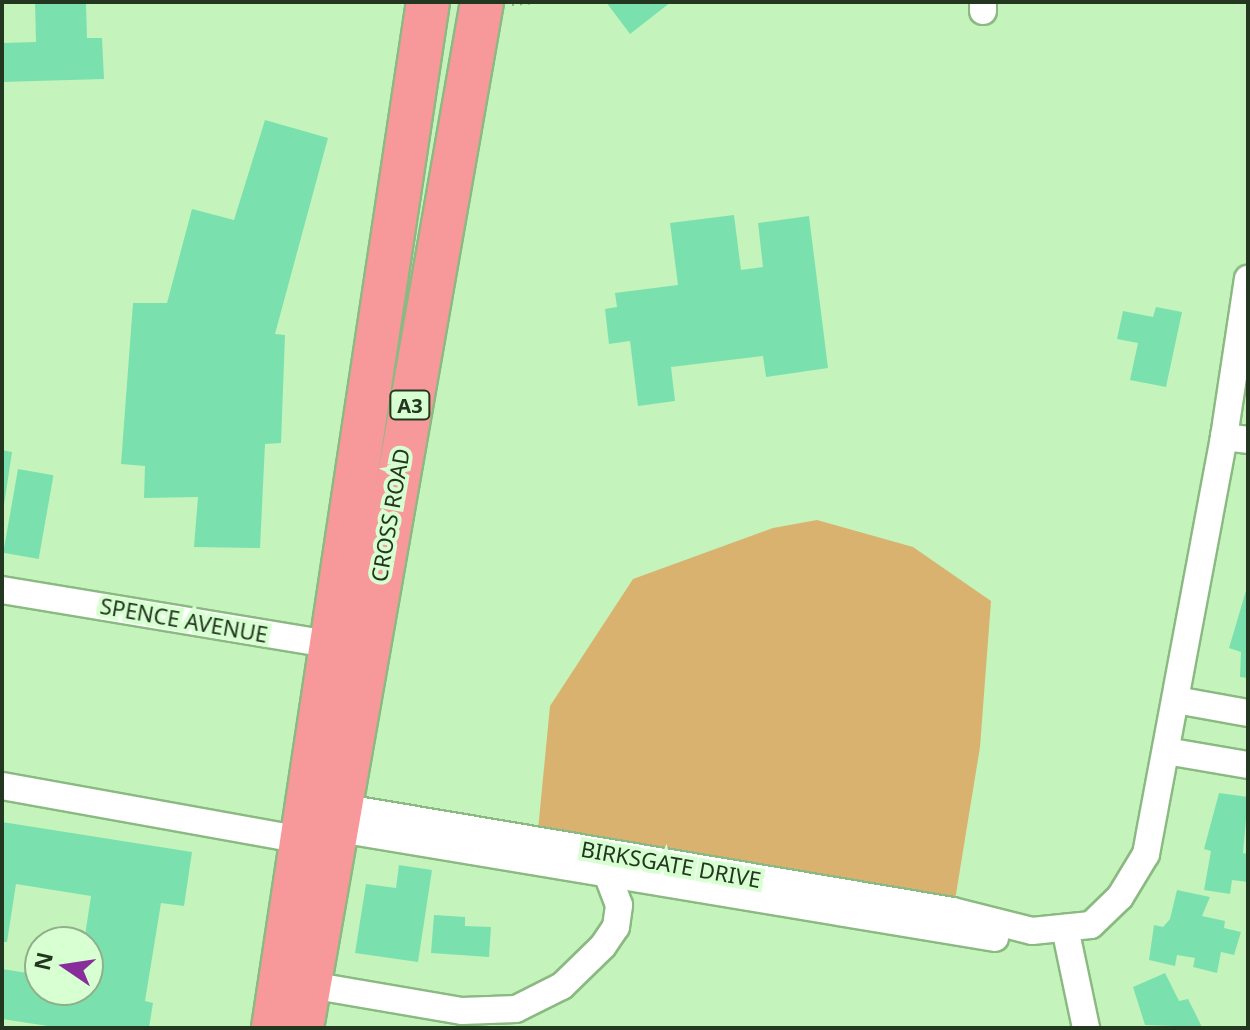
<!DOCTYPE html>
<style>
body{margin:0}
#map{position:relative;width:1250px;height:1030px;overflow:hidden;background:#c4f4bb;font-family:"Noto Sans",sans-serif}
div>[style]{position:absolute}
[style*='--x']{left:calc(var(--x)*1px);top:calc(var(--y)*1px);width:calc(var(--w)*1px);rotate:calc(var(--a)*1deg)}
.green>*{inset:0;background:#d9b270}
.building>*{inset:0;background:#7ae1ae;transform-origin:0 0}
.path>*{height:4px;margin-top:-2px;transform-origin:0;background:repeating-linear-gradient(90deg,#8bb184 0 2px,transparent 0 8px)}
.roads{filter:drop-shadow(2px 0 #8bb982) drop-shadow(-2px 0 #8bb982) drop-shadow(0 2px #8bb982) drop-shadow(0 -2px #8bb982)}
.minor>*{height:26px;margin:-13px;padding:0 13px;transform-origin:13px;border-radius:13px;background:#fff}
.trunk>*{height:42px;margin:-21px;padding:0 21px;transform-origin:21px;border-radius:21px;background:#f7989a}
span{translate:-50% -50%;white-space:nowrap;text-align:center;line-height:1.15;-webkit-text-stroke:8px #d8ffd1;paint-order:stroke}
.shield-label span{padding:2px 6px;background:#d8ffd1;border:2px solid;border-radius:6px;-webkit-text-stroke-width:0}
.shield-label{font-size:20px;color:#233620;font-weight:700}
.street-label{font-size:22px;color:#233620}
.frame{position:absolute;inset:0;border:4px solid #233620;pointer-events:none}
.north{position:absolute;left:24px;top:926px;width:80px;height:80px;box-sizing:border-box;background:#d8ffd1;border:2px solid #90af8a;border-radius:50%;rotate:283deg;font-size:22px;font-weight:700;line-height:32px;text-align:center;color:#233620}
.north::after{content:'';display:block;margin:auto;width:28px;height:36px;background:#882e9a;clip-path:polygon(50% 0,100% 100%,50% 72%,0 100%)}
</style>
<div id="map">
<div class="green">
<i style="clip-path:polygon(817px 520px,913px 547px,991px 601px,980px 747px,955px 900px,538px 830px,550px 706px,633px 579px,773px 528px)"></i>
</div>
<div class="building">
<i style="clip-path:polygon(35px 2px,86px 2px,87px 38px,102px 38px,104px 79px,2px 82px,2px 43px,36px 42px)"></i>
<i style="clip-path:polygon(606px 2px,671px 2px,630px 34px)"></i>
<i style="clip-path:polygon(265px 120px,328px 138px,275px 334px,285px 335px,281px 443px,265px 444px,260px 548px,194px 547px,198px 497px,144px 498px,145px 466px,121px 464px,133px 303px,167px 303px,192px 209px,234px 220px)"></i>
<i style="clip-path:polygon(734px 215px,741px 270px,763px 267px,758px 223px,809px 216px,828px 368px,766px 377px,763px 356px,671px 367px,675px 401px,638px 406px,630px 341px,609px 344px,605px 309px,617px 307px,615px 293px,678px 285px,670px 223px)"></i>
<i style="clip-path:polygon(1156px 307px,1182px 312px,1166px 387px,1130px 380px,1138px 343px,1117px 339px,1123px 311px,1153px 317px)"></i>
<i style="clip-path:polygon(2px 450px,12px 452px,4px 505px,2px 505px)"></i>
<i style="left:18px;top:469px;width:36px;height:85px;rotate:10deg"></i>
<i style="clip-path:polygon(1248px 584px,1248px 678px,1240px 677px,1241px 652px,1229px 648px)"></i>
<i style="clip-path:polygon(1219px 793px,1248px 797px,1243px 853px,1248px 854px,1248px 882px,1232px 880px,1230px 894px,1204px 890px,1211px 851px,1204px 849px)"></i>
<i style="clip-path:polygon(2px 822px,192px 852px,184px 906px,161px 903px,145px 1001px,153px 1003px,149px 1028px,61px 1028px,2px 1019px,2px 969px,40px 975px,40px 990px,88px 990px,88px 942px,84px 942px,91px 896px,16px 884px,7px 942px,2px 942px)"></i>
<i style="clip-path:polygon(399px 865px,432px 870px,418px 962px,355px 953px,366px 884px,396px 888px)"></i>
<i style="clip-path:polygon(1177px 890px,1210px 897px,1202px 916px,1225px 921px,1224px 928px,1241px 932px,1234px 955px,1221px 952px,1217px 973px,1193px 967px,1195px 958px,1177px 955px,1175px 966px,1149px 960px,1154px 925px,1163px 927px,1170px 919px)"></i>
<i style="clip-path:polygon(434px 915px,465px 917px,465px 926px,491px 927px,489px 957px,431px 953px)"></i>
<i style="clip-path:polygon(1165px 973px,1179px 1001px,1188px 999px,1202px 1027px,1145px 1025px,1133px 987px)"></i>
</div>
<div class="path">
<i style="--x:512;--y:4;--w:24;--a:-5"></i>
</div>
<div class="roads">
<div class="minor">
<i style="--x:983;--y:2;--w:9;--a:90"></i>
<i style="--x:1224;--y:437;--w:24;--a:7"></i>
<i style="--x:2;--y:590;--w:349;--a:9.4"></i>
<i style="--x:1176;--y:700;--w:73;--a:10.2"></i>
<i style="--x:1166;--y:751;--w:83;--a:9.7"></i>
<i style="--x:2;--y:786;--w:306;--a:10.2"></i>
<i style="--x:328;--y:805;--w:634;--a:9.63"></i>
<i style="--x:953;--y:911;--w:81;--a:14.2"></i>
<i style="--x:1032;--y:931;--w:59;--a:-5.8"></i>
<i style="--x:1091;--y:925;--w:40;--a:-44"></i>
<i style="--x:1120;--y:897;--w:50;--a:-58.8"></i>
<i style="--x:1146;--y:854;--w:424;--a:-79.4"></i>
<i style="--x:1224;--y:437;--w:160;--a:-81.4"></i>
<i style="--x:339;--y:829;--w:665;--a:9.43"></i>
<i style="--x:1065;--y:928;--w:102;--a:78.1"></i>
<i style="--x:310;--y:985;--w:154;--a:9.7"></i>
<i style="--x:462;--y:1011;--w:54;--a:-2.1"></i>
<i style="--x:516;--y:1009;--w:51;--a:-26.6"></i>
<i style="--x:562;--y:986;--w:57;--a:-44.3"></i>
<i style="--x:603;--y:946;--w:23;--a:-56"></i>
<i style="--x:616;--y:927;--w:22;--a:-82"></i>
<i style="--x:619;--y:905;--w:34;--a:-111"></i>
</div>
<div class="trunk">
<i style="--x:273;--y:1028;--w:1038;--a:-81.41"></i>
<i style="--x:302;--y:1028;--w:1042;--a:-80.05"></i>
</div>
</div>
<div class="shield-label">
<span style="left:410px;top:405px">A3</span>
</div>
<div class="street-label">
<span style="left:390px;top:515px;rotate:-80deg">CROSS ROAD</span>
<span style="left:184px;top:620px;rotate:10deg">SPENCE AVENUE</span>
<span style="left:671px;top:864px;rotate:10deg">BIRKSGATE DRIVE</span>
</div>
<div class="frame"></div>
<div class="north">N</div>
</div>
